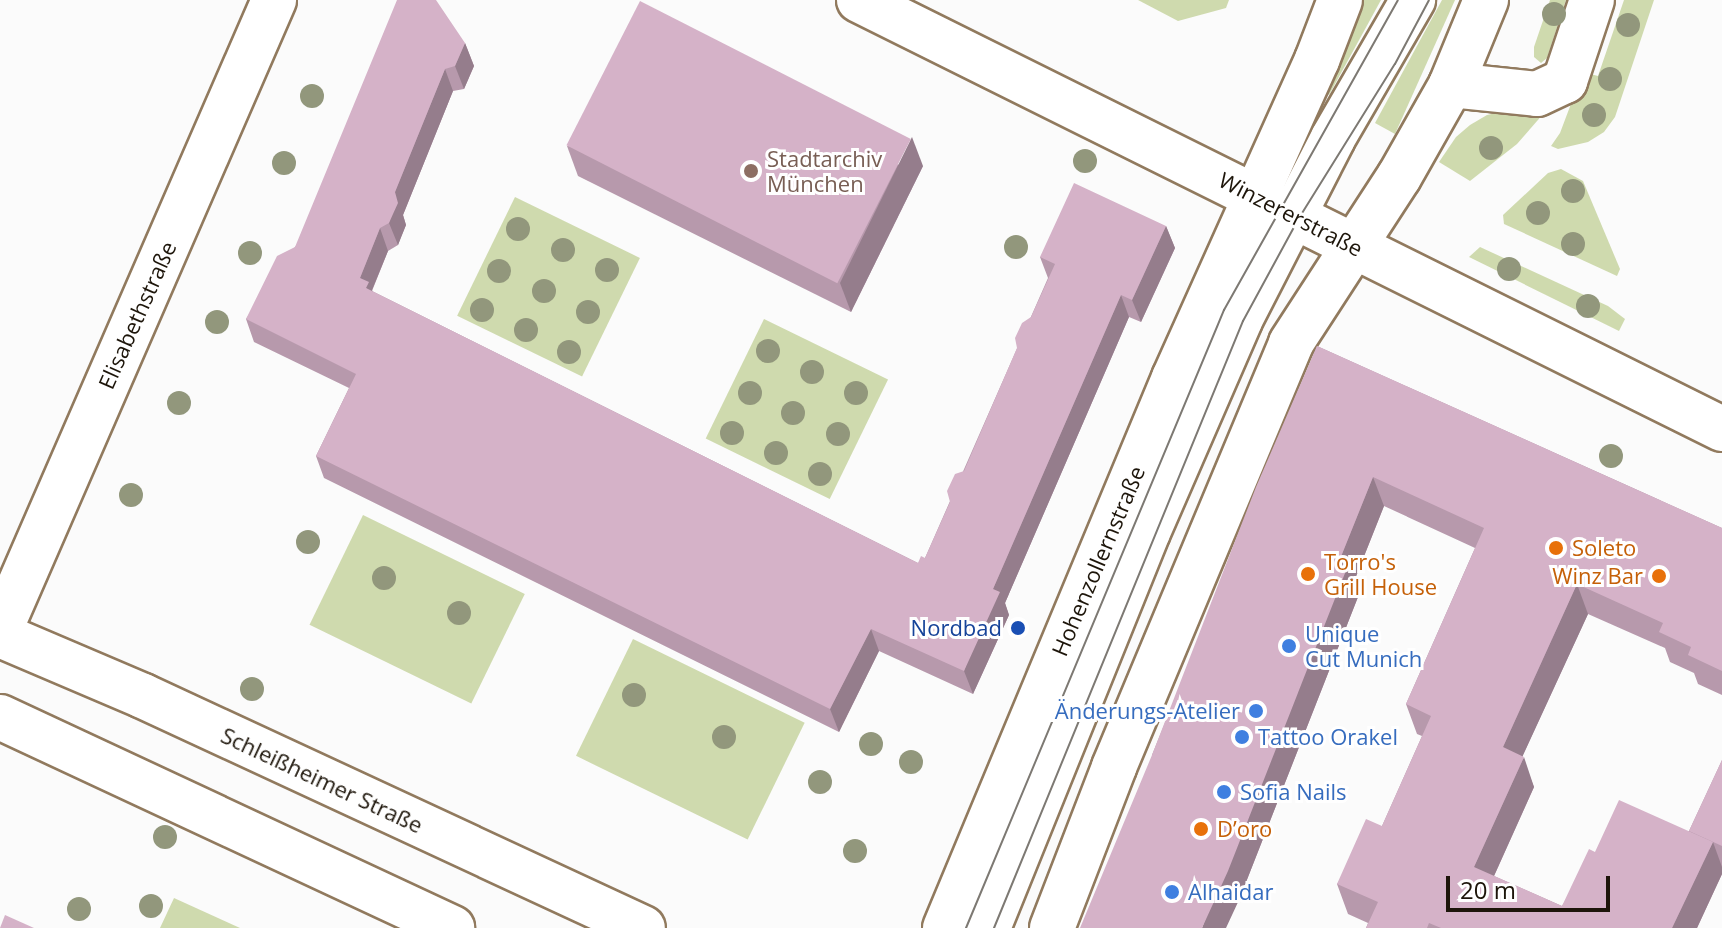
<!DOCTYPE html>
<meta charset="utf-8">
<style>
body{margin:0}
#map{position:relative;width:1722px;height:928px;overflow:hidden;background:#fbfbfb;font-family:"Open Sans",sans-serif}
div>[style]{position:absolute}
[style*='--x']{left:calc(var(--x)*1px);top:calc(var(--y)*1px);width:calc(var(--w)*1px);rotate:calc(var(--a)*1deg)}
.green>*{inset:0;background:#cfdaae;transform-origin:0 0}
.roads{filter:drop-shadow(2px 0 #917a5e) drop-shadow(-2px 0 #917a5e) drop-shadow(0 2px #917a5e) drop-shadow(0 -2px #917a5e)}
.minor>*{height:44px;margin:-22px;padding:0 22px;transform-origin:22px;border-radius:22px;background:#fff}
.major>*{height:44px;margin:-22px;padding:0 22px;transform-origin:22px;border-radius:22px;background:#fff}
.tram>*{height:2px;margin:-1px;padding:0 1px;transform-origin:1px;border-radius:1px;background:#7d7973}
.trees>*{width:24px;height:24px;margin:-12px;border-radius:50%;background:#92977c}
.wall>*{inset:0;background:#b799ac}
.shaded-wall>*{inset:0;background:#957d8c}
.building>*{inset:0;background:#d5b2c8;transform-origin:0 0}
.dots>*{width:22px;height:22px;translate:-50% -50%;box-sizing:border-box;border:4px solid #fff;border-radius:50%}
span{translate:-50% -50%;white-space:nowrap;text-align:center;line-height:1.15;-webkit-text-stroke:6px #fff;paint-order:stroke}
.education-label{font-size:22px;color:#785e54}
.left{translate:0 -50%;text-align:left}
.street-label{font-size:22px;color:#1d150a}
.food-label{font-size:22px;color:#c56008}
.right{translate:-100% -50%;text-align:right}
.transit-label{font-size:22px;color:#164399}
.shop-label{font-size:22px;color:#366cbe}
.scale{position:absolute;left:1446px;top:876px;width:164px;height:36px;box-sizing:border-box;border:4px solid #1d150a;border-top:0;padding-left:10px;font-size:24px;line-height:28px;white-space:nowrap;color:#1d150a;-webkit-text-stroke:6px #fff;paint-order:stroke}
</style>
<div id="map">
<div class="green">
<i style="clip-path:polygon(1138px 0,1229px 0,1226px 8px,1178px 21px)"></i>
<i style="clip-path:polygon(1363px 0,1381px 0,1329px 95px,1324px 92px)"></i>
<i style="clip-path:polygon(1442px 0,1455px 0,1395px 134px,1375px 123px)"></i>
<i style="clip-path:polygon(1550px 0,1566px 0,1547px 58px,1541px 63px,1534px 57px,1534px 47px)"></i>
<i style="clip-path:polygon(1624px 0,1654px 0,1615px 117px,1604px 132px,1588px 142px,1558px 149px,1551px 146px,1560px 133px,1583px 72px,1598px 76px)"></i>
<i style="clip-path:polygon(1501px 112px,1544px 113px,1517px 144px,1470px 181px,1439px 162px,1456px 137px,1470px 125px,1487px 115px)"></i>
<i style="clip-path:polygon(1561px 169px,1583px 181px,1620px 269px,1617px 276px,1504px 224px,1503px 215px,1548px 173px)"></i>
<i style="left:515px;top:197px;width:139px;height:132px;rotate:26deg"></i>
<i style="clip-path:polygon(1480px 247px,1608px 306px,1625px 319px,1619px 331px,1469px 257px)"></i>
<i style="left:764px;top:319px;width:138px;height:133px;rotate:26deg"></i>
<i style="left:363px;top:515px;width:180px;height:122px;rotate:26deg"></i>
<i style="left:633px;top:639px;width:191px;height:130px;rotate:26deg"></i>
<i style="clip-path:polygon(174px 898px,240px 928px,160px 928px)"></i>
</div>
<div class="roads">
<div class="minor">
<i style="--x:859;--y:0;--w:964;--a:26.43"></i>
<i style="--x:1451;--y:85;--w:86;--a:6"></i>
<i style="--x:1537;--y:94;--w:31;--a:-25"></i>
<i style="--x:1565;--y:81;--w:85;--a:-71.6"></i>
<i style="--x:945;--y:928;--w:596;--a:-67.39"></i>
<i style="--x:1174;--y:378;--w:349;--a:-65.8"></i>
<i style="--x:1317;--y:60;--w:64;--a:-69"></i>
<i style="--x:988;--y:928;--w:427;--a:-68"></i>
<i style="--x:1148;--y:532;--w:231;--a:-66.5"></i>
<i style="--x:1240;--y:320;--w:204;--a:-62.9"></i>
<i style="--x:1333;--y:138;--w:160;--a:-59.9"></i>
<i style="--x:1052;--y:928;--w:173;--a:-68.9"></i>
<i style="--x:1114;--y:767;--w:459;--a:-67.3"></i>
<i style="--x:1291;--y:343;--w:198;--a:-57"></i>
<i style="--x:1399;--y:177;--w:106;--a:-60.5"></i>
<i style="--x:1451;--y:85;--w:92;--a:-67.6"></i>
</div>
<div class="major">
<i style="--x:0;--y:630;--w:687;--a:-66.49"></i>
<i style="--x:0;--y:635;--w:155;--a:23.1"></i>
<i style="--x:143;--y:696;--w:551;--a:24.89"></i>
<i style="--x:0;--y:717;--w:499;--a:25"></i>
</div>
</div>
<div class="tram">
<i style="--x:966;--y:928;--w:670;--a:-67.34"></i>
<i style="--x:1224;--y:310;--w:355;--a:-60.7"></i>
<i style="--x:994;--y:928;--w:656;--a:-67.7"></i>
<i style="--x:1243;--y:321;--w:117;--a:-61.5"></i>
<i style="--x:1299;--y:218;--w:181;--a:-58.1"></i>
<i style="--x:1395;--y:64;--w:72;--a:-62"></i>
</div>
<div class="trees">
<i style="left:1554px;top:14px"></i>
<i style="left:1628px;top:25px"></i>
<i style="left:1610px;top:79px"></i>
<i style="left:312px;top:96px"></i>
<i style="left:1594px;top:115px"></i>
<i style="left:1491px;top:148px"></i>
<i style="left:1085px;top:161px"></i>
<i style="left:284px;top:163px"></i>
<i style="left:1573px;top:191px"></i>
<i style="left:1538px;top:213px"></i>
<i style="left:518px;top:229px"></i>
<i style="left:1573px;top:244px"></i>
<i style="left:1016px;top:247px"></i>
<i style="left:563px;top:250px"></i>
<i style="left:250px;top:253px"></i>
<i style="left:1509px;top:269px"></i>
<i style="left:607px;top:270px"></i>
<i style="left:499px;top:271px"></i>
<i style="left:544px;top:291px"></i>
<i style="left:1588px;top:306px"></i>
<i style="left:482px;top:310px"></i>
<i style="left:588px;top:312px"></i>
<i style="left:217px;top:322px"></i>
<i style="left:526px;top:330px"></i>
<i style="left:768px;top:351px"></i>
<i style="left:569px;top:352px"></i>
<i style="left:812px;top:372px"></i>
<i style="left:750px;top:393px"></i>
<i style="left:856px;top:393px"></i>
<i style="left:179px;top:403px"></i>
<i style="left:793px;top:413px"></i>
<i style="left:732px;top:433px"></i>
<i style="left:838px;top:434px"></i>
<i style="left:776px;top:453px"></i>
<i style="left:1611px;top:456px"></i>
<i style="left:820px;top:474px"></i>
<i style="left:131px;top:495px"></i>
<i style="left:308px;top:542px"></i>
<i style="left:384px;top:578px"></i>
<i style="left:459px;top:613px"></i>
<i style="left:252px;top:689px"></i>
<i style="left:634px;top:695px"></i>
<i style="left:724px;top:737px"></i>
<i style="left:871px;top:744px"></i>
<i style="left:911px;top:762px"></i>
<i style="left:820px;top:782px"></i>
<i style="left:165px;top:837px"></i>
<i style="left:855px;top:851px"></i>
<i style="left:151px;top:906px"></i>
<i style="left:79px;top:909px"></i>
</div>
<div class="wall">
<i style="clip-path:polygon(465px 43px,474px 66px,464px 89px,453px 91px,403px 215px,406px 225px,401px 237px,398px 245px,388px 251px,372px 291px,918px 563px,925px 558px,1048px 278px,1040px 257px,1166px 226px,1175px 248px,1141px 322px,1129px 317px,1005px 603px,1009px 615px,973px 694px,879px 651px,839px 732px,324px 478px,316px 456px,349px 388px,254px 342px,246px 319px,295px 247px)"></i>
<i style="clip-path:polygon(567px 146px,923px 166px,851px 312px,578px 176px)"></i>
<i style="clip-path:polygon(1317px 346px,1722px 528px,1722px 695px,1698px 684px,1694px 673px,1670px 662px,1665px 648px,1588px 614px,1522px 757px,1534px 787px,1494px 876px,1562px 906px,1595px 852px,1689px 831px,1722px 760px,1722px 874px,1697px 928px,1366px 928px,1368px 923px,1348px 914px,1337px 884px,1382px 826px,1422px 736px,1417px 734px,1406px 704px,1475px 548px,1384px 506px,1353px 584px,1358px 597px,1239px 900px,1152px 755px)"></i>
</div>
<div class="shaded-wall">
<i style="clip-path:polygon(465px 43px,474px 66px,464px 89px,455px 66px)"></i>
<i style="clip-path:polygon(445px 69px,453px 91px,403px 215px,406px 225px,398px 245px,389px 223px,395px 192px)"></i>
<i style="clip-path:polygon(912px 137px,923px 166px,851px 312px,840px 283px)"></i>
<i style="clip-path:polygon(1166px 226px,1175px 248px,1141px 322px,1132px 300px)"></i>
<i style="clip-path:polygon(380px 228px,388px 251px,372px 290px,377px 305px,360px 278px)"></i>
<i style="clip-path:polygon(1121px 295px,1129px 317px,1005px 603px,1009px 615px,973px 694px,964px 671px,993px 589px)"></i>
<i style="clip-path:polygon(1373px 477px,1384px 506px,1353px 584px,1358px 597px,1239px 900px,1226px 928px,1202px 928px,1338px 564px)"></i>
<i style="clip-path:polygon(1577px 584px,1588px 614px,1513px 777px,1503px 747px)"></i>
<i style="clip-path:polygon(871px 629px,879px 651px,839px 732px,830px 709px)"></i>
<i style="clip-path:polygon(1524px 757px,1534px 787px,1485px 896px,1474px 867px)"></i>
<i style="clip-path:polygon(1713px 842px,1722px 867px,1722px 874px,1697px 928px,1672px 928px)"></i>
</div>
<div class="building">
<i style="clip-path:polygon(397px 0,436px 0,465px 43px,455px 66px,445px 69px,395px 192px,398px 203px,393px 214px,389px 223px,380px 228px,360px 278px,369px 282px,366px 288px,918px 563px,921px 556px,925px 558px,950px 502px,947px 491px,955px 474px,964px 471px,1017px 348px,1015px 338px,1022px 323px,1031px 317px,1055px 264px,1040px 257px,1074px 183px,1166px 226px,1132px 300px,1121px 295px,993px 589px,1000px 592px,964px 671px,871px 629px,830px 709px,316px 456px,356px 374px,246px 319px,277px 256px,295px 247px)"></i>
<i style="left:640px;top:1px;width:304px;height:162px;rotate:27deg"></i>
<i style="clip-path:polygon(1317px 346px,1722px 528px,1722px 671px,1688px 655px,1691px 647px,1659px 632px,1663px 623px,1577px 584px,1503px 747px,1524px 757px,1474px 867px,1562px 906px,1589px 849px,1595px 852px,1619px 800px,1713px 842px,1672px 928px,1441px 928px,1429px 923px,1427px 928px,1366px 928px,1378px 902px,1337px 884px,1366px 819px,1382px 826px,1431px 716px,1406px 704px,1484px 528px,1373px 477px,1338px 564px,1347px 568px,1228px 871px,1202px 928px,1080px 928px,1152px 755px,1256px 487px)"></i>
<i style="clip-path:polygon(1722px 760px,1722px 846px,1689px 831px)"></i>
<i style="clip-path:polygon(5px 915px,34px 928px,0 928px)"></i>
</div>
<div class="dots">
<i style="left:751px;top:171px;background:#8d6e63"></i>
<i style="left:1556px;top:548px;background:#e8710a"></i>
<i style="left:1308px;top:574px;background:#e8710a"></i>
<i style="left:1659px;top:576px;background:#e8710a"></i>
<i style="left:1018px;top:628px;background:#1a4fb4"></i>
<i style="left:1289px;top:646px;background:#3f7fe0"></i>
<i style="left:1256px;top:711px;background:#3f7fe0"></i>
<i style="left:1242px;top:737px;background:#3f7fe0"></i>
<i style="left:1224px;top:792px;background:#3f7fe0"></i>
<i style="left:1201px;top:829px;background:#e8710a"></i>
<i style="left:1172px;top:892px;background:#3f7fe0"></i>
</div>
<div class="education-label">
<span class="left" style="left:767px;top:171px">Stadtarchiv<br>München</span>
</div>
<div class="street-label">
<span style="left:1291px;top:214px;rotate:27deg">Winzererstraße</span>
<span style="left:137px;top:315px;rotate:-66deg">Elisabethstraße</span>
<span style="left:1098px;top:561px;rotate:-67deg">Hohenzollernstraße</span>
<span style="left:322px;top:780px;rotate:25deg">Schleißheimer Straße</span>
</div>
<div class="food-label">
<span class="left" style="left:1572px;top:548px">Soleto</span>
<span class="left" style="left:1324px;top:574px">Torro's<br>Grill House</span>
<span class="right" style="left:1643px;top:576px">Winz Bar</span>
<span class="left" style="left:1217px;top:829px">D’oro</span>
</div>
<div class="transit-label">
<span class="right" style="left:1002px;top:628px">Nordbad</span>
</div>
<div class="shop-label">
<span class="left" style="left:1305px;top:646px">Unique<br>Cut Munich</span>
<span class="right" style="left:1240px;top:711px">Änderungs-Atelier</span>
<span class="left" style="left:1258px;top:737px">Tattoo Orakel</span>
<span class="left" style="left:1240px;top:792px">Sofia Nails</span>
<span class="left" style="left:1188px;top:892px">Alhaidar</span>
</div>
<div class="scale">20 m</div>
</div>
